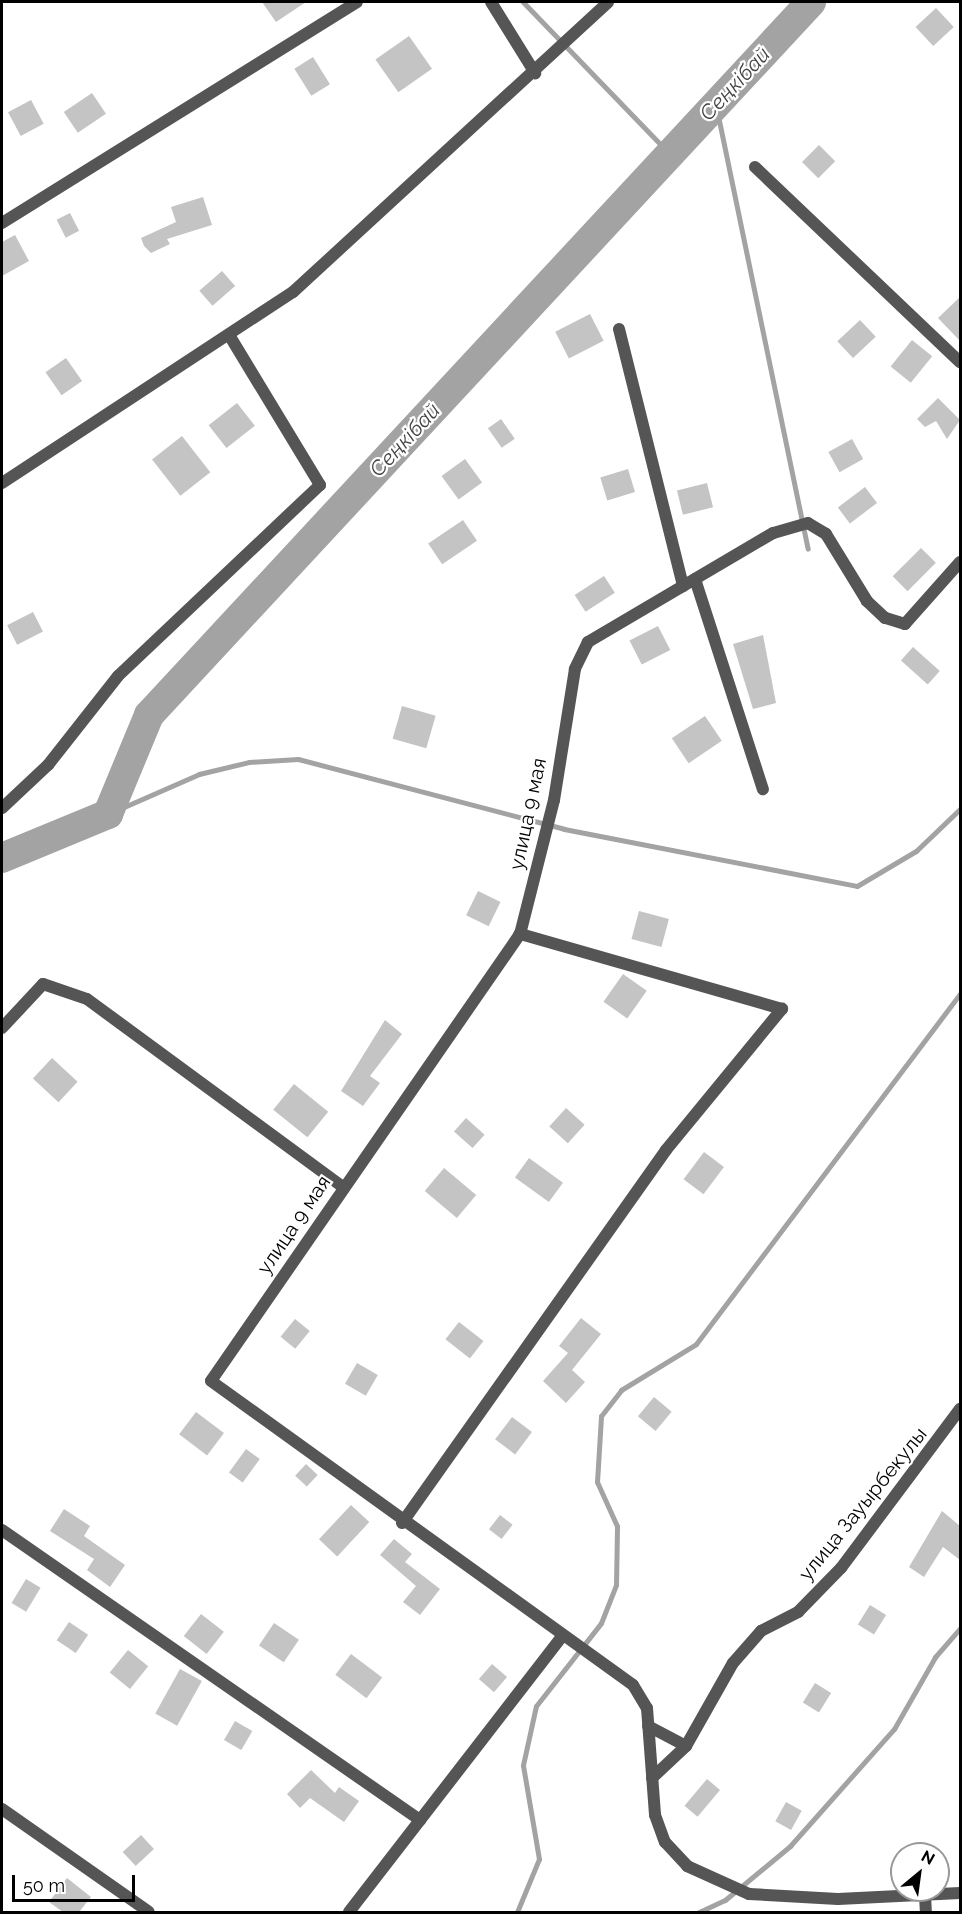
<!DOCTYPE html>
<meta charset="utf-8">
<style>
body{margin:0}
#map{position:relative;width:962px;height:1914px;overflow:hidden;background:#fff;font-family:Raleway,sans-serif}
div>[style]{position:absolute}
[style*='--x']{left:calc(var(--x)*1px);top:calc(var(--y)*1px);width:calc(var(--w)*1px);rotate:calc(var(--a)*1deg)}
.stream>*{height:5px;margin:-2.5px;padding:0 2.5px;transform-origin:2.5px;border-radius:2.5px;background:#a3a3a3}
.river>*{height:30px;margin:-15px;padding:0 15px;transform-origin:15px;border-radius:15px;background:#a3a3a3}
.building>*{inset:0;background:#c4c4c4;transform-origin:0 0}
.street>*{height:12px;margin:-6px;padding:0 6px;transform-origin:6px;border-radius:6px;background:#555}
span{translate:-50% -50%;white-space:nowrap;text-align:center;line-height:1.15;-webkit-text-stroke:4.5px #fff;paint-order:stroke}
.street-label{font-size:20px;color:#000}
.water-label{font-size:21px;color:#444;font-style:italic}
.frame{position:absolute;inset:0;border:3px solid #000;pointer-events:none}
.north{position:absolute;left:890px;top:1842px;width:60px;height:60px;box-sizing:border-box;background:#fff;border:2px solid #999;border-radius:50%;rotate:29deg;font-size:16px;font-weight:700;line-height:24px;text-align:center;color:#000}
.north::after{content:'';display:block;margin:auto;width:21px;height:27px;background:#000;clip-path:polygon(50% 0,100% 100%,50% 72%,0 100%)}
.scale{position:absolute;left:12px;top:1875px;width:123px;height:27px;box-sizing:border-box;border:3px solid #000;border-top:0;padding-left:8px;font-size:18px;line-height:21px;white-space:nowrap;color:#000;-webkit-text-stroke:4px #fff;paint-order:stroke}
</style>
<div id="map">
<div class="stream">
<i style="--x:523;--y:2;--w:213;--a:46"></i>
<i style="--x:716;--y:106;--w:452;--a:78.3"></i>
<i style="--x:108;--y:814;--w:99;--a:-23.7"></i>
<i style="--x:199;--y:774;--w:51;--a:-13.5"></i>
<i style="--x:249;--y:762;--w:49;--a:-3.5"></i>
<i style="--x:298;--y:759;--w:275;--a:14.7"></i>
<i style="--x:564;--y:829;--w:298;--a:11"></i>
<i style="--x:857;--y:886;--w:69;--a:-30.7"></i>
<i style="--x:916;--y:851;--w:61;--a:-43.7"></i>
<i style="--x:517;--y:1912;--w:57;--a:-67.5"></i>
<i style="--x:539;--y:1859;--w:95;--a:-99.7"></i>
<i style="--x:523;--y:1765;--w:60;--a:-77.6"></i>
<i style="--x:536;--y:1706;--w:105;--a:-51.9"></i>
<i style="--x:601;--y:1623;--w:41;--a:-68.5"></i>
<i style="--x:616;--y:1585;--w:59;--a:-89"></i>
<i style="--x:617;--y:1526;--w:48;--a:-114.4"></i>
<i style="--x:597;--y:1482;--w:66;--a:-86.5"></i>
<i style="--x:601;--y:1416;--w:33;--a:-52"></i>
<i style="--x:621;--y:1390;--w:88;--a:-31.5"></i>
<i style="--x:696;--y:1344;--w:438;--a:-53"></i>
<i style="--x:699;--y:1912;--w:29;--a:-25"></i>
<i style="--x:725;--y:1900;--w:85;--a:-39.7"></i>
<i style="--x:790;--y:1846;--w:157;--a:-48.4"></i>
<i style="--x:894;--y:1729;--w:83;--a:-60.3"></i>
<i style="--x:935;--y:1657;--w:38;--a:-49"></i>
</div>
<div class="river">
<i style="--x:2;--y:858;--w:115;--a:-22.5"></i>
<i style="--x:108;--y:814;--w:107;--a:-67.5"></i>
<i style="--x:149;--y:715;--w:973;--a:-47.12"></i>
</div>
<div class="building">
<i style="clip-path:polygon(262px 2px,306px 2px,276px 22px)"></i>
<i style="left:936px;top:8px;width:26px;height:28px;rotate:47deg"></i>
<i style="left:409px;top:36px;width:40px;height:41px;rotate:55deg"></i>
<i style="left:313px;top:57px;width:32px;height:22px;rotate:58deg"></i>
<i style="left:92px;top:93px;width:25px;height:34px;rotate:56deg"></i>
<i style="left:31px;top:100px;width:27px;height:26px;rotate:62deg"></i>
<i style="left:819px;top:145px;width:23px;height:24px;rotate:45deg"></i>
<i style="clip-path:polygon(203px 197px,212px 225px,167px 239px,170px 244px,151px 253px,144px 246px,141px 238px,176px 222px,171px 207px)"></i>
<i style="left:70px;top:213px;width:20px;height:15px;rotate:63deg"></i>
<i style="clip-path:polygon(15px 235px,29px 261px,2px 276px,2px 242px)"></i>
<i style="left:222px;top:271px;width:20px;height:30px;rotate:49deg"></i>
<i style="clip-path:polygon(960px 297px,960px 341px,938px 318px)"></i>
<i style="left:590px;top:314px;width:30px;height:39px;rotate:63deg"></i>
<i style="left:860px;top:320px;width:23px;height:31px;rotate:47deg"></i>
<i style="left:912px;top:340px;width:26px;height:34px;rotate:39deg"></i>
<i style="left:66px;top:358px;width:28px;height:25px;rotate:55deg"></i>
<i style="clip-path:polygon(938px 398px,960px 420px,947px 439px,936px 421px,925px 427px,917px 419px)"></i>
<i style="left:237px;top:403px;width:29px;height:36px;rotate:52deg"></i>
<i style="left:501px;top:419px;width:24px;height:16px;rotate:55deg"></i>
<i style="left:182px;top:436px;width:46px;height:38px;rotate:52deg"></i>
<i style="left:852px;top:439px;width:23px;height:27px;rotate:61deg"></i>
<i style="left:465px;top:459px;width:29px;height:29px;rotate:54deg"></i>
<i style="left:628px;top:469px;width:24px;height:29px;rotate:73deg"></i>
<i style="left:707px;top:483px;width:25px;height:31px;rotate:76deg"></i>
<i style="left:865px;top:487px;width:20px;height:34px;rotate:53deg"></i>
<i style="left:463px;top:520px;width:25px;height:42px;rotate:56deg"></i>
<i style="left:921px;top:548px;width:21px;height:40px;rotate:45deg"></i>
<i style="left:604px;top:576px;width:20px;height:35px;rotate:57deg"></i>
<i style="left:33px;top:612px;width:22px;height:29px;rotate:63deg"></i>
<i style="left:658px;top:626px;width:27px;height:32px;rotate:63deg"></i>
<i style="clip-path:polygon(763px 635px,776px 703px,753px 709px,733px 644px)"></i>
<i style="left:913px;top:647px;width:36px;height:18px;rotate:42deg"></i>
<i style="left:402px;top:706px;width:35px;height:34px;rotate:16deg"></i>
<i style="left:705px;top:716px;width:30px;height:40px;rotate:56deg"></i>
<i style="left:478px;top:891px;width:25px;height:27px;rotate:26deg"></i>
<i style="left:639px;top:911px;width:31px;height:29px;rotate:15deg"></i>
<i style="left:623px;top:974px;width:29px;height:34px;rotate:35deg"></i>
<i style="clip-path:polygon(385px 1020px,402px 1034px,370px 1076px,380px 1083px,363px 1106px,341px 1091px)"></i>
<i style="left:52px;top:1058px;width:35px;height:28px;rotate:43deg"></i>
<i style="left:294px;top:1084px;width:44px;height:33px;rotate:39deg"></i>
<i style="left:566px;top:1108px;width:25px;height:25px;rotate:42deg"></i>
<i style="left:466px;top:1118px;width:25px;height:18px;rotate:42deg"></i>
<i style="left:704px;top:1152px;width:25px;height:34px;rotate:37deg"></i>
<i style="left:529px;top:1158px;width:42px;height:24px;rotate:36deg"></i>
<i style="left:444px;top:1168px;width:42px;height:30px;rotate:40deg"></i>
<i style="clip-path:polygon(581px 1318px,601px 1334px,572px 1370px,585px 1382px,566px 1403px,543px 1381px,568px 1353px,559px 1346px)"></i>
<i style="left:295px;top:1319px;width:19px;height:23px;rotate:39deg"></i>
<i style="left:459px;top:1322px;width:31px;height:22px;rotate:38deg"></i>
<i style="left:357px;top:1363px;width:24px;height:24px;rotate:30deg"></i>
<i style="left:654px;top:1397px;width:23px;height:25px;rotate:40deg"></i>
<i style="left:196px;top:1412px;width:35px;height:28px;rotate:37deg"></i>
<i style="left:512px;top:1417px;width:25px;height:28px;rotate:37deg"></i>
<i style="left:246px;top:1449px;width:17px;height:29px;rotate:36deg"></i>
<i style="left:306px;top:1464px;width:16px;height:16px;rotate:43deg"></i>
<i style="left:351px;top:1505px;width:25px;height:47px;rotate:43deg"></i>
<i style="clip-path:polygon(64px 1509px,90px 1526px,84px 1536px,125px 1565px,110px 1587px,87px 1570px,94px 1559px,50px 1531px)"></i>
<i style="clip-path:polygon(942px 1511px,960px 1526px,960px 1560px,943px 1547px,924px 1577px,909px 1567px)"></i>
<i style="left:500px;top:1515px;width:16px;height:18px;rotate:38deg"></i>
<i style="clip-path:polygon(394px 1539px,412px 1554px,405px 1562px,440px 1589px,420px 1615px,403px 1602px,416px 1586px,380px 1555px)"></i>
<i style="left:26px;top:1579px;width:17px;height:28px;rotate:31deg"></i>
<i style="left:870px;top:1605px;width:19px;height:23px;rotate:32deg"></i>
<i style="left:201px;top:1614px;width:29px;height:28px;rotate:38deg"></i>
<i style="left:69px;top:1622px;width:23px;height:22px;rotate:34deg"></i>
<i style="left:274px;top:1623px;width:30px;height:27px;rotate:34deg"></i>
<i style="left:128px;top:1650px;width:26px;height:29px;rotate:39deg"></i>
<i style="left:351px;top:1654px;width:39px;height:26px;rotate:37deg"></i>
<i style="left:492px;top:1664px;width:20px;height:20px;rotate:41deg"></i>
<i style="left:180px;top:1669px;width:25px;height:51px;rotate:29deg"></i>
<i style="left:815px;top:1683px;width:19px;height:23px;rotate:32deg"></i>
<i style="left:235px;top:1721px;width:20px;height:22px;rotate:30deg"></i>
<i style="clip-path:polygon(311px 1770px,335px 1793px,339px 1787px,359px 1801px,344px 1822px,310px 1798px,300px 1808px,287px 1794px)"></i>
<i style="left:707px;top:1779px;width:17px;height:35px;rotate:40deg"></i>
<i style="left:786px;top:1802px;width:18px;height:22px;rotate:29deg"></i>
<i style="left:141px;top:1835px;width:19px;height:25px;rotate:47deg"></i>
<i style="clip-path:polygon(67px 1878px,91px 1897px,79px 1912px,63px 1912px,49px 1902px)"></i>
</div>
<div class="street">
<i style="--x:491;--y:2;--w:84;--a:58.2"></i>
<i style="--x:755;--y:167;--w:283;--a:43.6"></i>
<i style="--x:2;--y:223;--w:418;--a:-31.9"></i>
<i style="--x:619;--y:329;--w:265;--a:76"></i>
<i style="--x:2;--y:483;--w:348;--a:-33.3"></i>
<i style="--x:293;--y:292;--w:428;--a:-42.6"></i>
<i style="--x:960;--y:562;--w:83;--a:131.6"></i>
<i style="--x:905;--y:624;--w:21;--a:-163"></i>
<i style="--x:885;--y:618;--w:25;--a:-137"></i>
<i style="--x:867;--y:601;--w:79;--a:-121.5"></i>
<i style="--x:826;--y:534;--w:21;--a:-149"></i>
<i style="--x:808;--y:523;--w:36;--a:164"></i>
<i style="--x:773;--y:533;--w:215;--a:149.5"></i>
<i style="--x:588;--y:642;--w:30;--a:116"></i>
<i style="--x:575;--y:669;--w:133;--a:99.1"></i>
<i style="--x:554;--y:800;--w:138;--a:104.2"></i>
<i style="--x:520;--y:934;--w:543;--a:124.66"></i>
<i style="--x:211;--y:1381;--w:520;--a:35.77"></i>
<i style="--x:633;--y:1685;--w:27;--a:59"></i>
<i style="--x:647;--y:1708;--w:107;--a:85.7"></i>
<i style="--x:655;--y:1815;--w:29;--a:70"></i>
<i style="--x:665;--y:1842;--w:33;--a:47"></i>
<i style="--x:687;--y:1866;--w:68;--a:24.3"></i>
<i style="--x:749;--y:1894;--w:89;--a:3.2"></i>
<i style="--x:838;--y:1899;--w:122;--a:-2.8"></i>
<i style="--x:695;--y:579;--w:221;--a:72.1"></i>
<i style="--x:2;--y:808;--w:63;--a:-43.1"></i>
<i style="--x:48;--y:765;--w:113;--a:-51.8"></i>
<i style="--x:118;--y:676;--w:278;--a:-43.4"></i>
<i style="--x:320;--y:485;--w:175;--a:-121.2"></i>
<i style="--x:2;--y:1028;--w:60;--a:-47"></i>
<i style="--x:43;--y:984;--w:46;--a:18.8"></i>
<i style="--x:87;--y:999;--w:318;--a:36.3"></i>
<i style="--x:402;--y:1523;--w:457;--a:-54.7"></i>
<i style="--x:666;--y:1150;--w:183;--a:-50.6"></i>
<i style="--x:782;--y:1009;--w:273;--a:-164"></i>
<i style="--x:2;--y:1530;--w:509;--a:34.75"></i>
<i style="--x:648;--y:1726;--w:43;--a:27.8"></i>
<i style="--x:652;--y:1778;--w:47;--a:-43.3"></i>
<i style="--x:686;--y:1746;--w:95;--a:-60.5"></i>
<i style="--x:733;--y:1663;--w:43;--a:-48.8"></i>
<i style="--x:761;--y:1631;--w:42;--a:-27.2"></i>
<i style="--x:798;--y:1612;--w:62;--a:-45.7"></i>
<i style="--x:841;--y:1568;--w:199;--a:-53.2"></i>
<i style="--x:2;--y:1809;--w:179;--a:35"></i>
<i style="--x:925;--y:1895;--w:17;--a:87"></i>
<i style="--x:349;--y:1912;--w:349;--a:-52.3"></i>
</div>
<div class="street-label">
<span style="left:528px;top:814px;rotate:-78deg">улица 9 мая</span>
<span style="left:294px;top:1225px;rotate:-56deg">улица 9 мая</span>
<span style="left:863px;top:1504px;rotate:-51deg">улица Зауырбекулы</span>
</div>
<div class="water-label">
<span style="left:735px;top:84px;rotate:-47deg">Сеңкібай</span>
<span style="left:405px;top:440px;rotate:-47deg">Сеңкібай</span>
</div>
<div class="frame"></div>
<div class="north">N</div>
<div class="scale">50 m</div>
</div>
